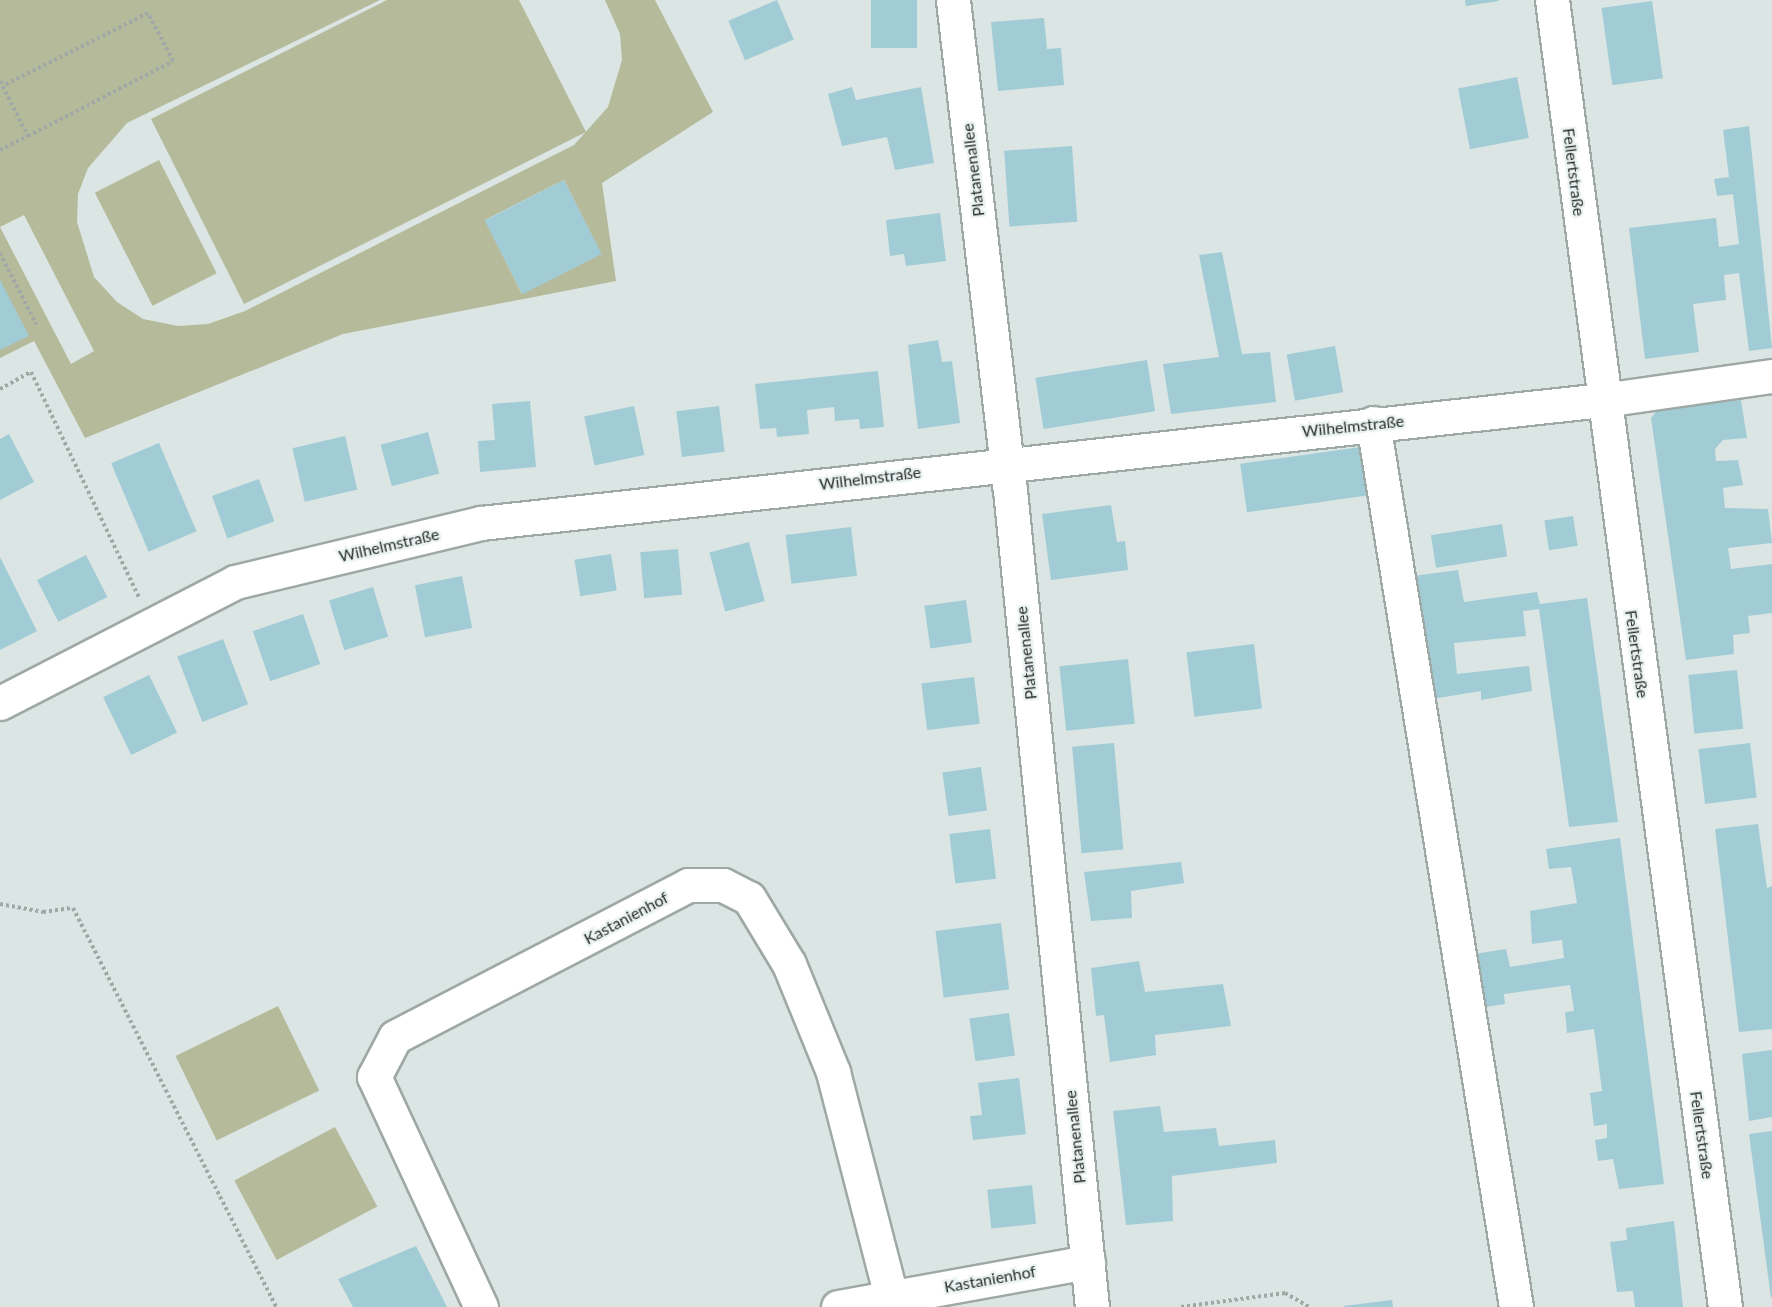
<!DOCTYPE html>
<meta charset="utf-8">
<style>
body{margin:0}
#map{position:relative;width:1772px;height:1307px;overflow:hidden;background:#dbe5e3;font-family:Lato,sans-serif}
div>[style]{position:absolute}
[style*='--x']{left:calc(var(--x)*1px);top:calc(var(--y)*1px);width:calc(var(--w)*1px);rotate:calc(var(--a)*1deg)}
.green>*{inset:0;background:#b5ba9b;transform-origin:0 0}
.building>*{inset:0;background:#a1ccd6;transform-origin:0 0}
.path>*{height:4px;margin-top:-2px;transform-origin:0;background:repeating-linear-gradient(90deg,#a0a8a6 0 3px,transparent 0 6px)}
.roads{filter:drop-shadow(2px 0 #9ea8a5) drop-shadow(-2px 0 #9ea8a5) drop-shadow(0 2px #9ea8a5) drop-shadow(0 -2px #9ea8a5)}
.minor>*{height:33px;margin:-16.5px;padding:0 16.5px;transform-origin:16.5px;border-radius:16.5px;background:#fff}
.tertiary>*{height:33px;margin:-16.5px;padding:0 16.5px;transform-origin:16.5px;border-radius:16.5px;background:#fff}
span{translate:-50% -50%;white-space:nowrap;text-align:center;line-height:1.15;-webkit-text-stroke:4.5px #e8f2f0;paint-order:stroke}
.street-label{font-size:16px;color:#2a2e2d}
</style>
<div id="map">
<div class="green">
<i style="clip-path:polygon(evenodd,0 0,380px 0,127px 123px,88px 168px,78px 194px,77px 222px,94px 277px,117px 302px,143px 319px,178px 326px,208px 324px,245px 311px,574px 145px,608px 107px,622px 60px,620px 34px,605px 0,655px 0,713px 112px,602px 183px,616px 281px,343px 334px,85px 438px,34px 341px,0 358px,0 0,564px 180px,601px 254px,522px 294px,485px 220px,564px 180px,0 0,24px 215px,94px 351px,71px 364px,0 227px,24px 215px)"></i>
<i style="clip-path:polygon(387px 0,519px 0,586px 132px,244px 304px,151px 119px)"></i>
<i style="left:159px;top:160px;width:127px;height:72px;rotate:63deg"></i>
<i style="left:278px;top:1006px;width:94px;height:114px;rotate:64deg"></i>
<i style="left:335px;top:1127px;width:90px;height:114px;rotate:62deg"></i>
</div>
<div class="building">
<i style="left:777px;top:0;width:43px;height:53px;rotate:67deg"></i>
<i style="left:871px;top:0;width:46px;height:48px"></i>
<i style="clip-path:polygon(1465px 0,1498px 0,1499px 1px,1466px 6px)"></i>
<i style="left:1652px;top:1px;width:78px;height:51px;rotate:82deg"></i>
<i style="clip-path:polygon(1044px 18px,1047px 49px,1061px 48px,1064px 85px,998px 91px,991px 22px)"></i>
<i style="left:1517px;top:77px;width:62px;height:60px;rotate:79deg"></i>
<i style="clip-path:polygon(852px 87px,856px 100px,921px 87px,934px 163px,895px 170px,887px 137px,842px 146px,828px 94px)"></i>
<i style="clip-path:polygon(1749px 126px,1772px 348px,1749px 351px,1739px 273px,1724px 275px,1726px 300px,1693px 304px,1699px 352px,1645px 359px,1629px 228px,1716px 218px,1719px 247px,1739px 244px,1733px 194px,1717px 196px,1714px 179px,1729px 177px,1723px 130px)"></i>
<i style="left:1072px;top:146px;width:76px;height:68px;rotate:86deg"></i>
<i style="left:564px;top:180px;width:83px;height:89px;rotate:63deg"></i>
<i style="clip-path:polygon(940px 213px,946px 261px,906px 266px,904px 254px,890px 256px,886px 220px)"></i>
<i style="clip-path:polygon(1222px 252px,1242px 354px,1270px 352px,1276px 402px,1171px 414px,1163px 364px,1219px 357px,1199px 255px)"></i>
<i style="clip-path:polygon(0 280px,29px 336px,0 350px)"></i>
<i style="clip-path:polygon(938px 340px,942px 362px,952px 361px,960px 423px,918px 429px,908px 345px)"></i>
<i style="left:1335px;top:346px;width:47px;height:49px;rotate:80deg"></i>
<i style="left:1147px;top:360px;width:52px;height:113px;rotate:81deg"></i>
<i style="clip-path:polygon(878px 371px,884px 427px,860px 429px,859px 419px,835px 421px,834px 407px,807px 410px,809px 434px,777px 437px,776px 428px,760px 429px,755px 384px)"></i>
<i style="clip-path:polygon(1741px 400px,1747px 438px,1723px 440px,1715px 449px,1716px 461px,1738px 460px,1743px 485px,1723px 488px,1725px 508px,1768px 509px,1772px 543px,1728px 548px,1731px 569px,1772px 564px,1772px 613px,1748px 616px,1750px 633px,1733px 635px,1734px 654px,1686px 660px,1651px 418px,1658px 409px)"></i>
<i style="clip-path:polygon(530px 401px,536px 467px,480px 472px,478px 441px,495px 440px,492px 404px)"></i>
<i style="left:634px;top:406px;width:50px;height:51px;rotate:78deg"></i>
<i style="left:719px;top:406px;width:46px;height:43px;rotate:83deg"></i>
<i style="left:428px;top:432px;width:43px;height:49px;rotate:75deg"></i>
<i style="clip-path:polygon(9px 434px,34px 482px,0 500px,0 439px)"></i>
<i style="left:345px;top:436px;width:55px;height:54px;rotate:77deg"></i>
<i style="left:159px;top:443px;width:96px;height:52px;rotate:67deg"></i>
<i style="left:1360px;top:447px;width:49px;height:121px;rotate:82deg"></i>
<i style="left:259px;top:479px;width:45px;height:50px;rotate:70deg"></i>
<i style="clip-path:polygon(1111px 505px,1117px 542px,1125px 541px,1128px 570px,1051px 580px,1042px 514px)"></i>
<i style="left:1573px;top:516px;width:30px;height:29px;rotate:81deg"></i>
<i style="left:1502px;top:524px;width:33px;height:72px;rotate:81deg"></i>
<i style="left:851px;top:527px;width:49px;height:66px;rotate:83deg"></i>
<i style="left:749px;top:542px;width:61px;height:41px;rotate:75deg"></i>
<i style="left:678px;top:549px;width:46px;height:38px;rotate:85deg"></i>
<i style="left:611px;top:554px;width:37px;height:37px;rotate:81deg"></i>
<i style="left:86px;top:555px;width:47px;height:55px;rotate:63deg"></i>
<i style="clip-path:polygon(0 557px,37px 631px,0 650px)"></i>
<i style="clip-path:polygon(1458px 570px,1464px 602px,1537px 592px,1540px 604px,1587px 598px,1618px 822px,1569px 827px,1539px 609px,1523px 611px,1526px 636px,1454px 643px,1457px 674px,1529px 666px,1532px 691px,1481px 700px,1481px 691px,1432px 699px,1413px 576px)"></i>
<i style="left:462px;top:576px;width:53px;height:48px;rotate:79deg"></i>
<i style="left:373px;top:587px;width:52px;height:46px;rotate:73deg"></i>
<i style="left:966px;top:600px;width:43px;height:42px;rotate:82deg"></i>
<i style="left:303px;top:614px;width:53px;height:53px;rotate:71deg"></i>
<i style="left:223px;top:639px;width:70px;height:49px;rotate:69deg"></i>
<i style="left:1254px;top:644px;width:65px;height:68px;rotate:83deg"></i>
<i style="left:1128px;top:659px;width:65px;height:69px;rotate:84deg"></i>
<i style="left:1737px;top:670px;width:59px;height:49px;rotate:84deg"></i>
<i style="left:149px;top:675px;width:64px;height:51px;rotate:64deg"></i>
<i style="left:974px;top:677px;width:47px;height:53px;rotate:83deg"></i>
<i style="left:1114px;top:743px;width:107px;height:42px;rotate:85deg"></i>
<i style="left:1750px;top:743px;width:55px;height:52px;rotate:83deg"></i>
<i style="left:981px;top:767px;width:44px;height:39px;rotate:82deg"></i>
<i style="clip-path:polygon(1758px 824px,1767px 888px,1772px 886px,1772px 1029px,1739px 1032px,1715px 829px)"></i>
<i style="left:990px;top:829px;width:50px;height:41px;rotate:83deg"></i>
<i style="clip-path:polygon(1620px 838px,1664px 1184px,1619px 1189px,1613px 1159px,1598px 1161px,1595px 1140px,1607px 1138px,1607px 1124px,1594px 1126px,1590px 1093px,1602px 1091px,1594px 1029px,1567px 1033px,1565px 1012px,1574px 1011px,1570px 985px,1504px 994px,1505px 1004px,1480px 1008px,1474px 954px,1506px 949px,1510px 967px,1564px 958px,1562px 940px,1532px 944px,1530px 911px,1577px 903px,1571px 867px,1549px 869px,1546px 849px)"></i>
<i style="clip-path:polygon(1181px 862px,1184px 883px,1131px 891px,1132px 918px,1091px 921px,1084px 872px)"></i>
<i style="left:1001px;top:923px;width:67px;height:66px;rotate:83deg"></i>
<i style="clip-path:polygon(1139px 961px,1145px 992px,1223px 984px,1231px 1026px,1155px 1035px,1156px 1055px,1110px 1062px,1104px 1015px,1096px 1016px,1091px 968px)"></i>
<i style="left:1009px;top:1013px;width:43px;height:40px;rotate:82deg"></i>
<i style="clip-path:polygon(1772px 1050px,1772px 1117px,1749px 1121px,1742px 1054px)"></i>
<i style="clip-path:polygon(1019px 1078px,1026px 1134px,973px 1140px,970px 1116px,982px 1115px,978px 1083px)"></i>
<i style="clip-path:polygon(1160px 1106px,1164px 1132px,1216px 1128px,1219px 1146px,1275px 1140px,1277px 1163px,1172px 1176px,1173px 1221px,1126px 1225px,1113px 1111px)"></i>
<i style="clip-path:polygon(1772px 1131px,1772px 1298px,1771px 1298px,1749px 1134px)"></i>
<i style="left:1032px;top:1185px;width:39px;height:45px;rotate:84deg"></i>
<i style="clip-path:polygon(1674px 1221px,1683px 1307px,1635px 1307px,1633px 1291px,1617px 1292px,1610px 1242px,1627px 1240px,1626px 1228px)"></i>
<i style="clip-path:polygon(416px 1246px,447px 1307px,353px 1307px,338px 1279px)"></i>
<i style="clip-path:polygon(1392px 1300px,1393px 1307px,1344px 1307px,1344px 1306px)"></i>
</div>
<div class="path">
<i style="--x:0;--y:81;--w:62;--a:63"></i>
<i style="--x:28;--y:136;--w:163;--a:-27.3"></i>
<i style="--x:173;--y:61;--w:54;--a:-117.5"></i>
<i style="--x:148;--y:13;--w:162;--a:153.3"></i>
<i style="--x:0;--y:150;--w:31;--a:-27"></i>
<i style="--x:0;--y:253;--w:80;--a:63.1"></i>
<i style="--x:0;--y:389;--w:35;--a:-29"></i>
<i style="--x:31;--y:372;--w:250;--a:64.4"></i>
<i style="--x:0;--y:904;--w:44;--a:10.5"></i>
<i style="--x:43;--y:912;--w:30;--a:-8"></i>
<i style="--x:73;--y:908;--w:448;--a:63"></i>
<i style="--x:1181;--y:1307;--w:105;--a:-7.7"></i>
<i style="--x:1285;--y:1293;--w:28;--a:30"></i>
</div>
<div class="roads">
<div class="minor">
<i style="--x:953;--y:0;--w:493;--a:83.4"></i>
<i style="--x:1010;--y:490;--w:821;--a:84.27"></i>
<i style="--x:1373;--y:423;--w:895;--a:80.81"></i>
<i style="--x:0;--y:703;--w:264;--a:-27.2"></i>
<i style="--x:235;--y:582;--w:253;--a:-13.5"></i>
<i style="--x:481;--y:523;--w:1129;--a:-6.26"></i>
<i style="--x:1603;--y:400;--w:171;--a:-8.1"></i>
<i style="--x:481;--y:1307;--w:254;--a:-114.9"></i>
<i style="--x:374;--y:1077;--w:45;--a:-62.3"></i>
<i style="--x:395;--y:1037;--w:330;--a:-27.4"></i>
<i style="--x:688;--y:885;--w:35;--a:0"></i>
<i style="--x:723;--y:885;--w:29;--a:27"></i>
<i style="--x:749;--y:898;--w:77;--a:58.8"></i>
<i style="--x:789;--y:964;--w:117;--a:67.8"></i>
<i style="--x:833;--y:1072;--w:231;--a:75.5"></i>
<i style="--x:838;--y:1307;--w:254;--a:-10.2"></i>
</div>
<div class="tertiary">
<i style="--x:1552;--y:0;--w:1318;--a:82.46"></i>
</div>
</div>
<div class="street-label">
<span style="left:973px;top:170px;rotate:-97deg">Platanenallee</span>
<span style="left:1574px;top:172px;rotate:83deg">Fellertstraße</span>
<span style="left:1353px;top:426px;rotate:-6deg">Wilhelmstraße</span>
<span style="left:870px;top:478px;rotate:-7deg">Wilhelmstraße</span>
<span style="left:389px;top:545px;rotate:-13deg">Wilhelmstraße</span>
<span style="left:1026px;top:653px;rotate:-96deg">Platanenallee</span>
<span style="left:1637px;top:654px;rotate:82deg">Fellertstraße</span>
<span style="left:626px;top:918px;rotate:-28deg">Kastanienhof</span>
<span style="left:1702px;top:1135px;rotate:82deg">Fellertstraße</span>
<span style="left:1075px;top:1137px;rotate:-96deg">Platanenallee</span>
<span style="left:990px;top:1279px;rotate:-10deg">Kastanienhof</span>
</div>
</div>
